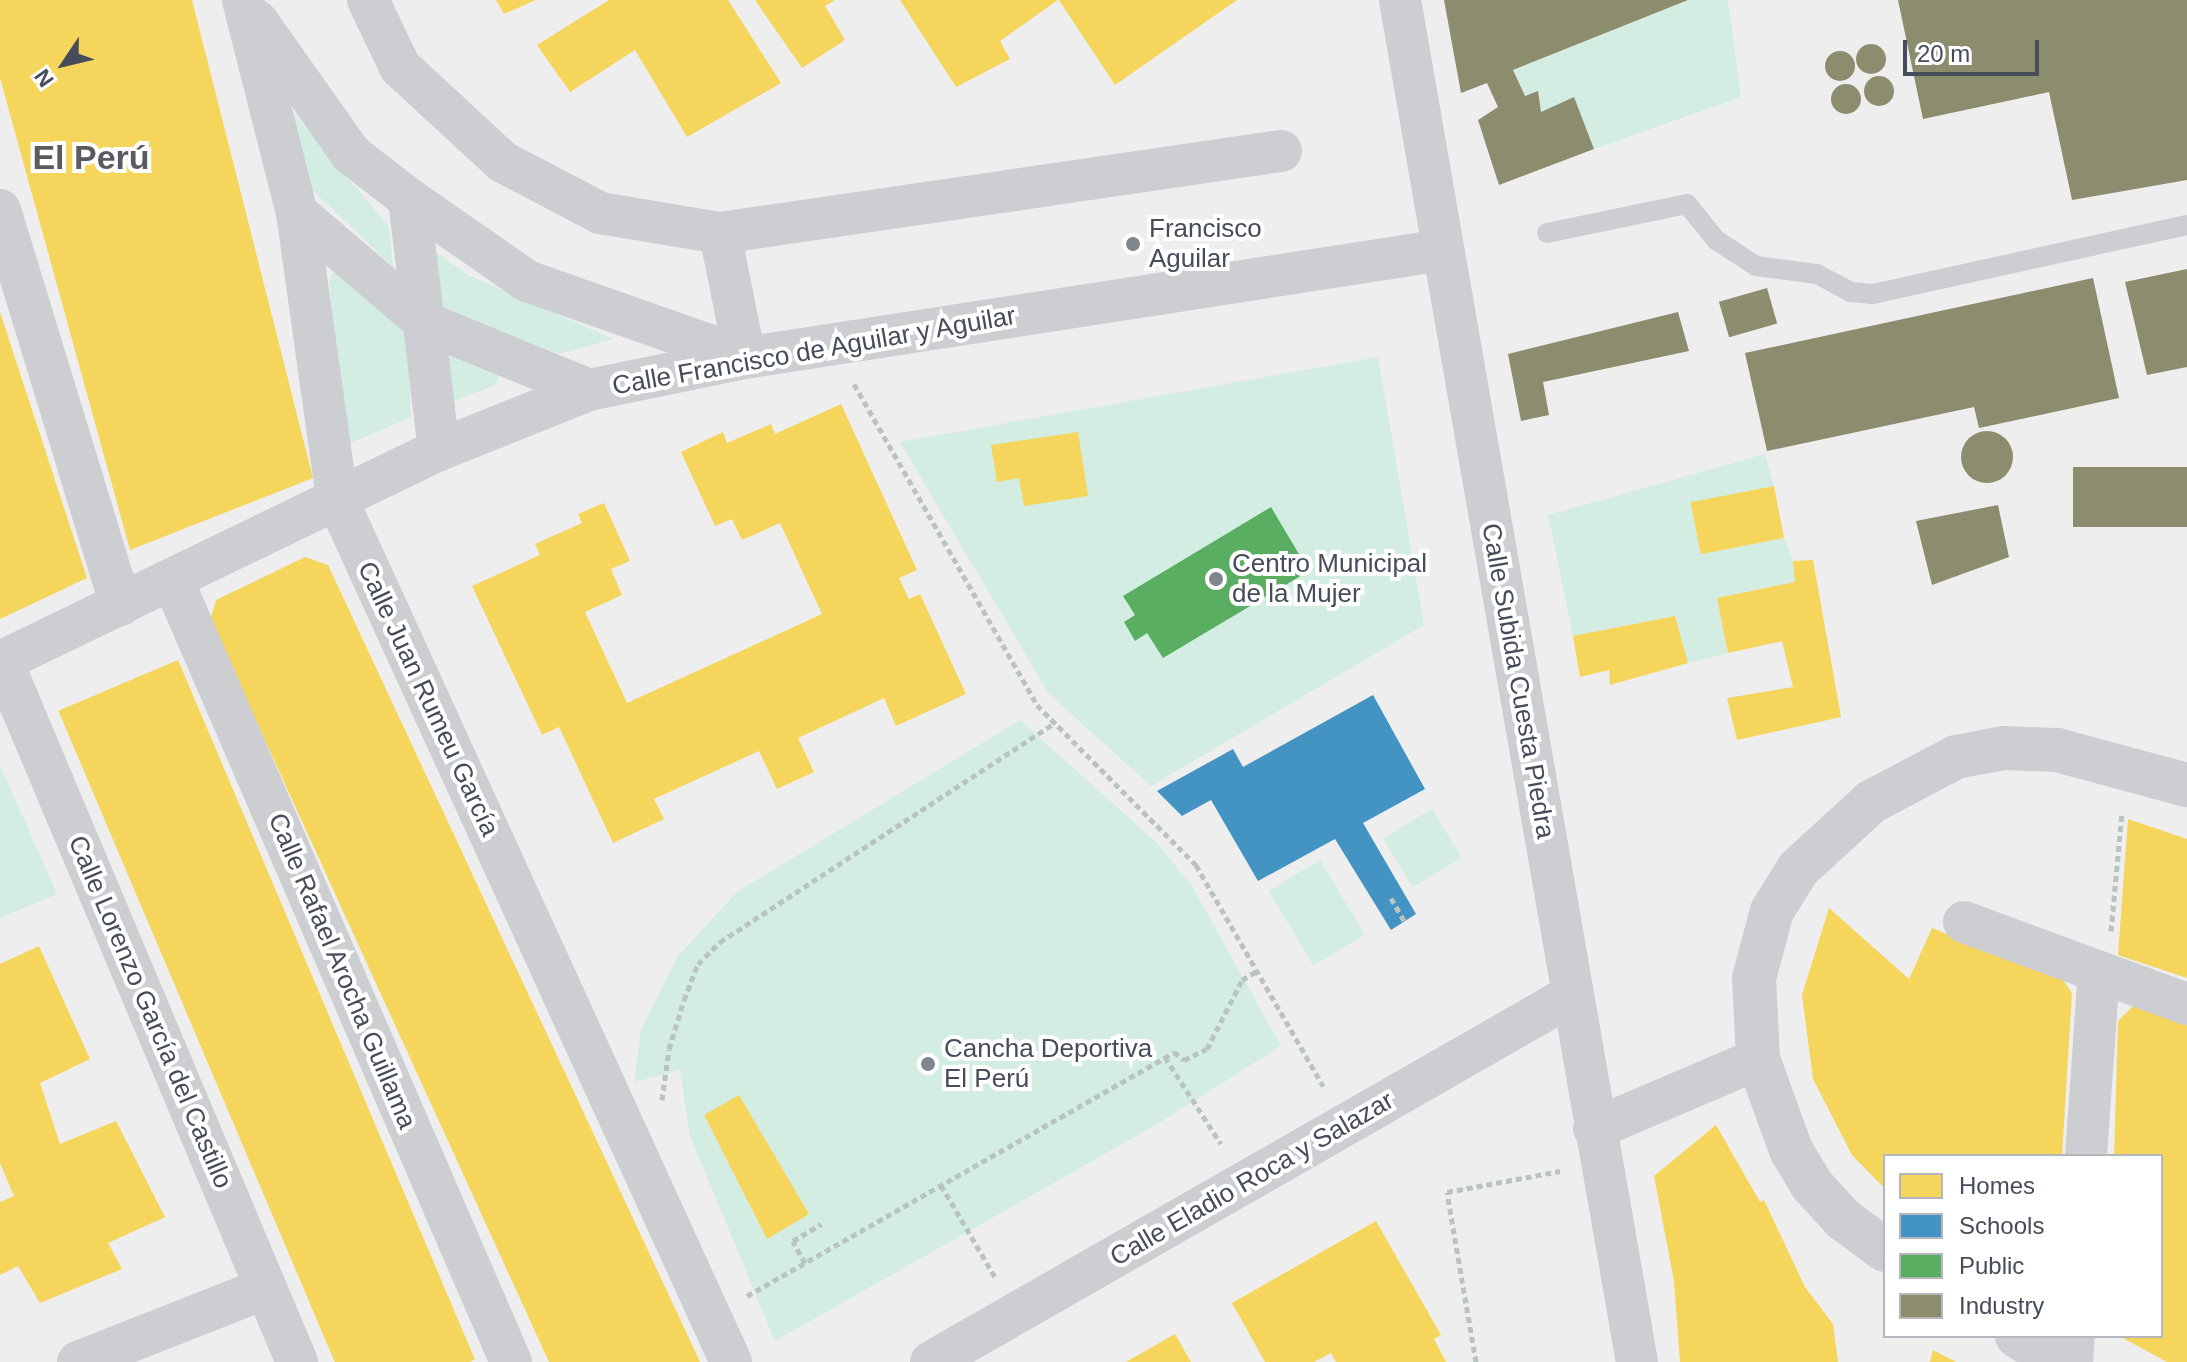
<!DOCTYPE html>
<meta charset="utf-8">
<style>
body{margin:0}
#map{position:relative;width:2187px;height:1362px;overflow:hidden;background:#eee;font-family:Arial,sans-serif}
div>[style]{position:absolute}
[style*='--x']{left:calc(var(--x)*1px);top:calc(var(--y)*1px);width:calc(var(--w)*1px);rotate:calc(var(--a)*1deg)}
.green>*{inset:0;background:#d3ede3;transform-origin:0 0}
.homes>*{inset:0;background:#f6d55c;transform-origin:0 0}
.schools>*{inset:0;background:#4393c3}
.public>*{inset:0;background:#5aae61}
.industry>*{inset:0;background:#8c8c6e;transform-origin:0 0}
.round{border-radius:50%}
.path>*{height:5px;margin-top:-2.5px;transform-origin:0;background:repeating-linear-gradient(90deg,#b8c3c2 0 6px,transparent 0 10px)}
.service>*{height:20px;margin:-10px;padding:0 10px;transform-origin:10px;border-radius:10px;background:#ccced1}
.minor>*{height:42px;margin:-21px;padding:0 21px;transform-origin:21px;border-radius:21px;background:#ccced1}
.secondary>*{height:44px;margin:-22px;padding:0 22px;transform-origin:22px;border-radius:22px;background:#cdced2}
.dots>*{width:22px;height:22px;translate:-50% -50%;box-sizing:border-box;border:4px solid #fff;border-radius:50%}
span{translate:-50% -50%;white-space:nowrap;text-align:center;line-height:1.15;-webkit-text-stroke:8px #fff;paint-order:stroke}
.poi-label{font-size:26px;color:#464c59}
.left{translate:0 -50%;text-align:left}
.street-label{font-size:26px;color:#464c59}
.district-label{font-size:34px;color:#5a5b61;font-weight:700}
.legend{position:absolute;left:1883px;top:1154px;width:280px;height:184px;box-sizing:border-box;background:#fff;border:2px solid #b5b7bd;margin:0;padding:10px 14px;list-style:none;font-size:24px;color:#464c59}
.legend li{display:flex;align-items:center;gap:16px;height:40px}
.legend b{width:40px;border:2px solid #b5b7bd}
.north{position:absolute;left:24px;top:24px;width:80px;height:80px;-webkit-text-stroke:6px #fff;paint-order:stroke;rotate:235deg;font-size:22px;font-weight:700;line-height:32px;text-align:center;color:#464c59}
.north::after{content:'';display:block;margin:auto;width:28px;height:36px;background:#464c59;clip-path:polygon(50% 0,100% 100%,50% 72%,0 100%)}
.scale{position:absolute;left:1903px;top:40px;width:136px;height:36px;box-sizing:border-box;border:4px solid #464c59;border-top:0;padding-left:10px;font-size:24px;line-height:28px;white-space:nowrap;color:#464c59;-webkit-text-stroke:6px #fff;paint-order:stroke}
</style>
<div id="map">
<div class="green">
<i style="clip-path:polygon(1688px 0,1728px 0,1741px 97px,1594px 149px,1574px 98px,1541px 112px,1538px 92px,1525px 96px,1513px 70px)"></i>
<i style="clip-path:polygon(292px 111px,389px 227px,393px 267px,307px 185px)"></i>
<i style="clip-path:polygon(433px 250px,468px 275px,613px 339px,559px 354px,443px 312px)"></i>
<i style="clip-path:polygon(334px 271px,407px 331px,411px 417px,346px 445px,329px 280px)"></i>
<i style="clip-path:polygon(452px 353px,500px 376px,495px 385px,454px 401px,448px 361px)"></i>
<i style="clip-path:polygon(1378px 357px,1424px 625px,1151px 786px,1049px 694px,900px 442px)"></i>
<i style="clip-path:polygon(1765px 454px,1774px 486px,1691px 506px,1702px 554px,1784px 538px,1793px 561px,1795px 582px,1718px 598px,1728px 653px,1688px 663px,1675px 616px,1573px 636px,1548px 515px)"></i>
<i style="clip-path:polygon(1020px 720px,1158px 844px,1192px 886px,1281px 1046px,1154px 1126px,775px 1341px,690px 1136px,680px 1070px,634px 1082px,641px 1030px,678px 956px,737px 892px)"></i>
<i style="clip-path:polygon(0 765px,57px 894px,0 918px)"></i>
<i style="left:1432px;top:809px;width:57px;height:57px;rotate:59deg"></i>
<i style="left:1320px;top:860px;width:87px;height:60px;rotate:59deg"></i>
</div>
<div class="homes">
<i style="clip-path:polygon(0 0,192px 0,313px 478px,130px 550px,0 78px)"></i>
<i style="clip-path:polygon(496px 0,536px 0,504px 14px)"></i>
<i style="clip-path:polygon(609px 0,728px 0,781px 83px,687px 137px,635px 50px,570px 92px,537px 45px)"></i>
<i style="clip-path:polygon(755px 0,835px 0,825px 6px,845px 40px,802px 68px)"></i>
<i style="clip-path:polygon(900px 0,1058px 0,1000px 41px,1010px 59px,956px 87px)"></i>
<i style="clip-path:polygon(1059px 0,1237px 0,1115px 85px)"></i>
<i style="clip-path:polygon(0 312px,87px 578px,0 619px)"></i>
<i style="clip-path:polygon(841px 404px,917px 570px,899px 578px,909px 599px,920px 594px,966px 694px,896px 726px,884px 698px,798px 738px,814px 772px,777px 789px,759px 751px,654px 799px,664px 819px,613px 843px,559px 727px,542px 735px,472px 586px,540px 555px,535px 544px,582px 523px,578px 514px,604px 503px,630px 561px,611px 569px,622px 595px,585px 612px,627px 703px,822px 614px,780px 523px,742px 540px,732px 519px,715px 526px,681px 452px,723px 432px,727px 443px,771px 424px,775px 434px)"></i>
<i style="clip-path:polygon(1078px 432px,1088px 496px,1024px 506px,1019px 478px,997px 482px,991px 445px)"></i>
<i style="left:1774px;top:486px;width:53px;height:85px;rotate:79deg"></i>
<i style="clip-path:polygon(305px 557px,328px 565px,700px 1362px,549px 1362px,210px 620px,216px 600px)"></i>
<i style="clip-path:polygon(1813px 560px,1841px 717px,1737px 740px,1727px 698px,1793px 687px,1782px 641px,1728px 653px,1717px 598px,1795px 582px,1793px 561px)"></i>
<i style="clip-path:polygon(1675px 616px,1688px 663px,1610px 685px,1609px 670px,1580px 677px,1573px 636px)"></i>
<i style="left:178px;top:660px;width:760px;height:130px;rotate:67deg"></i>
<i style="clip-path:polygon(2128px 819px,2187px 839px,2187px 978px,2118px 955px)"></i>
<i style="clip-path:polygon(1829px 908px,1909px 979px,1932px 928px,2063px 980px,2072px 993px,2062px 1156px,1885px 1156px,1885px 1189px,1852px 1155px,1813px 1079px,1802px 995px)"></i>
<i style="clip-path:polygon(39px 946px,90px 1059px,40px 1083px,60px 1144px,116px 1121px,165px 1217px,108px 1243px,122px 1269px,40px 1303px,18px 1266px,0 1275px,0 1202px,14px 1196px,0 1163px,0 964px)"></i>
<i style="clip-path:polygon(2136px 1003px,2187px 1022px,2187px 1362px,2167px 1362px,2119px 1336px,2161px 1336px,2161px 1156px,2114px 1156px,2118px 1021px)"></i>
<i style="clip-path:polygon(739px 1095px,809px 1214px,767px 1239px,704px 1115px)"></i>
<i style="clip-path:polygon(1716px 1125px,1760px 1202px,1764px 1200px,1805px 1287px,1833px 1324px,1838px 1362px,1680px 1362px,1674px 1281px,1654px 1176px)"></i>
<i style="clip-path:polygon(1376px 1221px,1441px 1335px,1434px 1339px,1446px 1362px,1336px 1362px,1331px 1353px,1314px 1362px,1265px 1362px,1232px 1303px)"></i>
<i style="clip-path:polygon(1175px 1334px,1191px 1362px,1126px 1362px)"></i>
<i style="clip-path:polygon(1933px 1350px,1956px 1362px,1930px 1362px)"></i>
</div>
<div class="schools">
<i style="clip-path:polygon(1373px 695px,1425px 789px,1363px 823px,1416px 914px,1391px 930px,1335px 839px,1258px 881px,1211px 800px,1182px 816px,1157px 791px,1233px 749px,1243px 767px)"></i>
</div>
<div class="public">
<i style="clip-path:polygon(1271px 507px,1309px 571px,1163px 658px,1147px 633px,1135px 641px,1124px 622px,1135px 615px,1123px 596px)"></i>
</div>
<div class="industry">
<i style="clip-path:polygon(1444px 0,1688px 0,1513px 70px,1525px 96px,1538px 91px,1541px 112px,1574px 97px,1594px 149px,1499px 185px,1478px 120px,1498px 107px,1487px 83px,1461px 93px)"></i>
<i style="clip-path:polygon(1898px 0,2187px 0,2187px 180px,2072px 200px,2049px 92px,1923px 119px)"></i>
<i class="round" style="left:1856px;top:44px;width:30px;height:30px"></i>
<i class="round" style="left:1825px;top:51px;width:30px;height:30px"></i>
<i class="round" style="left:1864px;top:76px;width:30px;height:30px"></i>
<i class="round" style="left:1831px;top:84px;width:30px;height:30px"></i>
<i style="clip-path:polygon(2187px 269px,2187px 367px,2147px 375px,2125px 282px)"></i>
<i style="clip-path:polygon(2093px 278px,2119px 398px,1979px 428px,1974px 407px,1767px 451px,1745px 353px)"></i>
<i style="left:1767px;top:288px;width:37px;height:50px;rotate:74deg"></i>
<i style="clip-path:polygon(1678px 312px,1689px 351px,1543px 382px,1549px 415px,1521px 421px,1508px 354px)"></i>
<i class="round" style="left:1961px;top:431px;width:52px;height:52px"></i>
<i style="left:2187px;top:467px;width:60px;height:114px;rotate:90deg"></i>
<i style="clip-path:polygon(1998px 505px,2009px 557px,1932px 585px,1916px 521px)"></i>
</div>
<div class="path">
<i style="--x:854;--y:384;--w:369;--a:60.3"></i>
<i style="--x:1037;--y:705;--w:226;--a:45.2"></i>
<i style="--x:1196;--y:865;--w:255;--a:60.1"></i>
<i style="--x:1391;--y:898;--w:28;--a:60"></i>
<i style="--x:2111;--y:931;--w:119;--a:-84.7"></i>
<i style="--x:1165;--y:1057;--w:103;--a:57.2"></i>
<i style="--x:662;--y:1100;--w:51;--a:-82.2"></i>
<i style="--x:669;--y:1049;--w:51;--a:-73"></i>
<i style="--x:684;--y:1000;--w:39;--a:-69"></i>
<i style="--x:698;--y:964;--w:31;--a:-45"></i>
<i style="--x:720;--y:942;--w:400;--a:-33.2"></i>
<i style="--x:941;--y:1185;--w:107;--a:59.6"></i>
<i style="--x:805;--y:1263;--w:25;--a:-119"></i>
<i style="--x:793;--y:1241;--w:33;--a:-31"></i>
<i style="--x:747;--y:1296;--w:492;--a:-29.7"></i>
<i style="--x:1174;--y:1052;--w:13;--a:39"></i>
<i style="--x:1184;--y:1060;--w:25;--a:-26"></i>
<i style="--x:1207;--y:1049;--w:77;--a:-63.1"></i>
<i style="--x:1242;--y:980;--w:17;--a:-31"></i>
<i style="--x:1476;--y:1362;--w:172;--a:-99.7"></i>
<i style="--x:1447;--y:1192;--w:115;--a:-10.5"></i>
</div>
<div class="service">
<i style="--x:1547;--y:233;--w:143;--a:-11.7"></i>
<i style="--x:1687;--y:204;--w:46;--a:51.1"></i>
<i style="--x:1716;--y:240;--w:48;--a:33"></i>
<i style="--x:1756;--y:266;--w:62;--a:7.5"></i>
<i style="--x:1817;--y:274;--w:38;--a:28"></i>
<i style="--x:1851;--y:292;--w:22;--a:5"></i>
<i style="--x:1873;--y:294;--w:321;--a:-12.4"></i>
</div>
<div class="minor">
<i style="--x:243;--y:0;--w:220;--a:75.8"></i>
<i style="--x:297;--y:213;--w:289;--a:82"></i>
<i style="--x:337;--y:499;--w:949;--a:65.46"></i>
<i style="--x:368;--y:0;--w:74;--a:64.5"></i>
<i style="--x:400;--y:67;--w:140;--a:42.7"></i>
<i style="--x:503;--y:162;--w:110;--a:27.7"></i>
<i style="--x:600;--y:213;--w:122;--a:9.5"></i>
<i style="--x:720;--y:233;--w:567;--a:-8.32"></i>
<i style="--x:1400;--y:0;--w:1382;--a:80.13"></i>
<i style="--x:257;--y:21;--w:163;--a:54.7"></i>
<i style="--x:351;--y:154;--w:73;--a:37.8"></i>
<i style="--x:409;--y:199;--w:144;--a:34.8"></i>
<i style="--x:527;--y:281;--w:229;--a:19.4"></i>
<i style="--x:409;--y:199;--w:253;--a:83.2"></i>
<i style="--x:0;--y:210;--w:413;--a:73"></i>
<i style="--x:297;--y:213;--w:170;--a:40.5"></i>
<i style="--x:426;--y:323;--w:176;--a:22.3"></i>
<i style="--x:720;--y:233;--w:127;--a:78.7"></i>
<i style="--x:173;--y:581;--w:851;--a:66.6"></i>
<i style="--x:2;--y:661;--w:761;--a:67.18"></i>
<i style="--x:0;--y:662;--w:488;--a:-25.8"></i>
<i style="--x:439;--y:450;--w:162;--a:-21.8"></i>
<i style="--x:589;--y:390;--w:159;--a:-11.6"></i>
<i style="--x:745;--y:358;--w:706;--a:-8.8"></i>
<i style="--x:1964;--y:922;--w:238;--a:20.2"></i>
<i style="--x:1594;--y:1129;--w:178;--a:-23.1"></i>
<i style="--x:2086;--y:1156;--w:184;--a:-86"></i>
<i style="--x:78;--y:1362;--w:202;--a:-21.5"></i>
<i style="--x:931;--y:1362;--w:739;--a:-29.79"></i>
<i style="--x:2072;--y:1362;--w:26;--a:-86"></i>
</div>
<div class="secondary">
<i style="--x:1885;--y:1250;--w:52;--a:-143.6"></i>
<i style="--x:1843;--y:1219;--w:46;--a:-132.4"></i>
<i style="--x:1812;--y:1185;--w:41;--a:-121"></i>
<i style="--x:1791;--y:1150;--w:97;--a:-109.9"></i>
<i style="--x:1758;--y:1059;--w:81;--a:-92.8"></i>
<i style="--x:1754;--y:978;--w:69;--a:-75"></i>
<i style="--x:1772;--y:911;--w:49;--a:-58.2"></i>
<i style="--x:1798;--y:869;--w:99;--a:-42.5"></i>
<i style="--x:1871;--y:802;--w:96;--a:-27.9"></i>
<i style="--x:1956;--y:757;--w:49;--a:-10.6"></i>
<i style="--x:2004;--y:748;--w:53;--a:2.2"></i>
<i style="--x:2057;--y:750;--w:135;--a:15.1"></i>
<i style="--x:2017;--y:1336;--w:48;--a:33"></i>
</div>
<div class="dots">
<i style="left:1133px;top:244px;background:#81858d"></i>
<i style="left:1216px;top:579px;background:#81858d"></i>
<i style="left:928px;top:1064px;background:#81858d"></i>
</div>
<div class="poi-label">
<span class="left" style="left:1149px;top:244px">Francisco<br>Aguilar</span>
<span class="left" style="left:1232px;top:579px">Centro Municipal<br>de la Mujer</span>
<span class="left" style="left:944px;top:1064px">Cancha Deportiva<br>El Perú</span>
</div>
<div class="street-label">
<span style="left:814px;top:351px;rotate:-10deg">Calle Francisco de Aguilar y Aguilar</span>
<span style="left:1518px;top:681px;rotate:80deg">Calle Subida Cuesta Piedra</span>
<span style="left:428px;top:699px;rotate:65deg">Calle Juan Rumeu García</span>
<span style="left:342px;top:971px;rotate:67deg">Calle Rafael Arocha Guillama</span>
<span style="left:150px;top:1012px;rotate:67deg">Calle Lorenzo García del Castillo</span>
<span style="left:1252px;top:1179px;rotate:-30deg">Calle Eladio Roca y Salazar</span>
</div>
<div class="district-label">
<span style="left:91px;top:158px">El Perú</span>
</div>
<ul class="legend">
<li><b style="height:22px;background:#f6d55c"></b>Homes</li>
<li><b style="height:22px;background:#4393c3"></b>Schools</li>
<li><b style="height:22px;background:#5aae61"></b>Public</li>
<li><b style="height:22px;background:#8c8c6e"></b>Industry</li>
</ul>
<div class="north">N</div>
<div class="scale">20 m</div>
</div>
